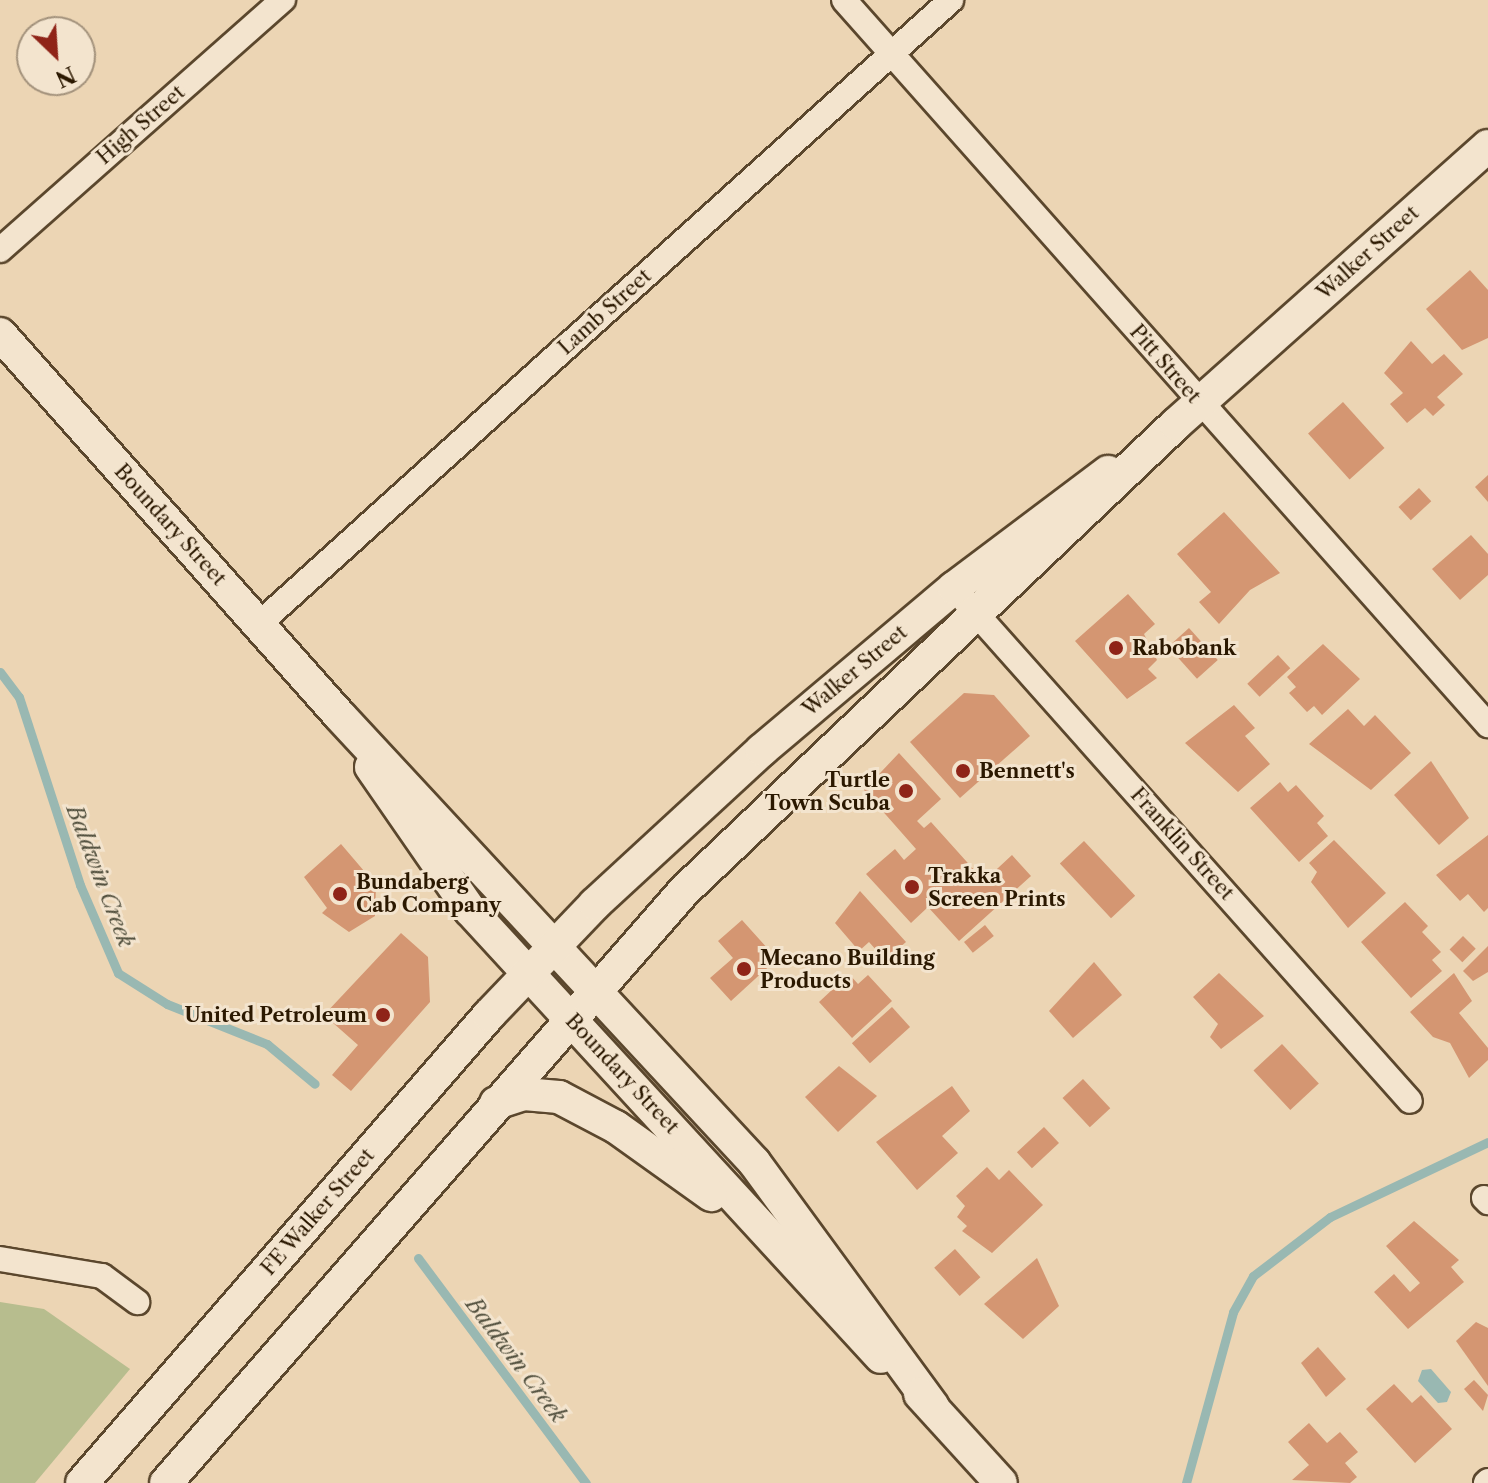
<!DOCTYPE html>
<style>
body{margin:0}
#map{position:relative;width:1488px;height:1483px;overflow:hidden;background:#ecd5b4;font-family:"Libre Caslon Text",serif}
div>[style]{position:absolute}
[style*='--x']{left:calc(var(--x)*1px);top:calc(var(--y)*1px);width:calc(var(--w)*1px);rotate:calc(var(--a)*1deg)}
.green>*{inset:0;background:#b7bd8e}
.water>*{inset:0;background:#99b8b2}
.stream>*{height:9px;margin:-4.5px;padding:0 4.5px;transform-origin:4.5px;border-radius:4.5px;background:#99b8b2}
.building>*{inset:0;background:#d49672;transform-origin:0 0}
.roads{filter:drop-shadow(2px 0 #5b472d) drop-shadow(-2px 0 #5b472d) drop-shadow(0 2px #5b472d) drop-shadow(0 -2px #5b472d)}
.street>*{height:24px;margin:-12px;padding:0 12px;transform-origin:12px;border-radius:12px;background:#f3e4ce}
.secondary>*{height:32px;margin:-16px;padding:0 16px;transform-origin:16px;border-radius:16px;background:#f3e4ce}
.dots>*{width:22px;height:22px;translate:-50% -50%;box-sizing:border-box;border:4px solid #f3e4ce;border-radius:50%}
span{translate:-50% -50%;white-space:nowrap;text-align:center;line-height:1.15;-webkit-text-stroke:6px #f3e4ce;paint-order:stroke}
.street-label{font-size:20px;color:#2b1800}
.poi-label{font-size:20px;color:#2b1800;font-weight:700}
.left{translate:0 -50%;text-align:left}
.right{translate:-100% -50%;text-align:right}
.water-label{font-size:22px;color:#52503e;font-style:italic}
.north{position:absolute;left:16px;top:16px;width:80px;height:80px;box-sizing:border-box;background:#f3e4ce;border:2px solid #a3927c;border-radius:50%;rotate:155deg;font-size:22px;font-weight:700;line-height:32px;text-align:center;color:#2b1800}
.north::after{content:'';display:block;margin:auto;width:28px;height:36px;background:#8f2418;clip-path:polygon(50% 0,100% 100%,50% 72%,0 100%)}
</style>
<div id="map">
<div class="green">
<i style="clip-path:polygon(0 1302px,44px 1309px,130px 1369px,35px 1483px,0 1483px)"></i>
</div>
<div class="water">
<i style="clip-path:polygon(1431px 1369px,1451px 1392px,1447px 1402px,1438px 1403px,1418px 1381px,1422px 1370px)"></i>
</div>
<div class="stream">
<i style="--x:0;--y:672;--w:31;--a:53"></i>
<i style="--x:19;--y:697;--w:198;--a:72"></i>
<i style="--x:80;--y:885;--w:96;--a:66.6"></i>
<i style="--x:118;--y:973;--w:58;--a:32.3"></i>
<i style="--x:167;--y:1004;--w:108;--a:21.8"></i>
<i style="--x:267;--y:1044;--w:62;--a:39.8"></i>
<i style="--x:418;--y:1258;--w:281;--a:53.3"></i>
<i style="--x:1186;--y:1483;--w:177;--a:-74.6"></i>
<i style="--x:1233;--y:1312;--w:41;--a:-60.9"></i>
<i style="--x:1253;--y:1276;--w:97;--a:-37.5"></i>
<i style="--x:1330;--y:1217;--w:175;--a:-25.4"></i>
</div>
<div class="building">
<i style="clip-path:polygon(1470px 270px,1488px 290px,1488px 338px,1462px 350px,1426px 309px)"></i>
<i style="clip-path:polygon(1411px 341px,1432px 364px,1444px 354px,1463px 374px,1437px 397px,1445px 405px,1433px 416px,1425px 408px,1407px 423px,1390px 404px,1403px 393px,1384px 373px)"></i>
<i style="left:1343px;top:402px;width:62px;height:47px;rotate:48deg"></i>
<i style="clip-path:polygon(1488px 475px,1488px 502px,1475px 487px)"></i>
<i style="left:1419px;top:488px;width:18px;height:28px;rotate:47deg"></i>
<i style="clip-path:polygon(1224px 512px,1280px 573px,1250px 590px,1219px 624px,1199px 602px,1211px 592px,1177px 554px)"></i>
<i style="clip-path:polygon(1471px 535px,1488px 554px,1488px 575px,1460px 600px,1432px 569px)"></i>
<i style="clip-path:polygon(1128px 594px,1155px 624px,1144px 634px,1157px 660px,1148px 669px,1157px 678px,1127px 699px,1075px 641px)"></i>
<i style="left:1189px;top:628px;width:43px;height:28px;rotate:48deg"></i>
<i style="clip-path:polygon(1323px 644px,1360px 679px,1322px 715px,1314px 706px,1307px 712px,1289px 693px,1296px 687px,1287px 677px)"></i>
<i style="left:1278px;top:655px;width:18px;height:42px;rotate:47deg"></i>
<i style="clip-path:polygon(964px 693px,994px 695px,1030px 736px,960px 798px,910px 742px)"></i>
<i style="clip-path:polygon(1234px 705px,1255px 728px,1245px 736px,1270px 764px,1238px 792px,1185px 743px)"></i>
<i style="clip-path:polygon(1348px 709px,1364px 726px,1375px 715px,1411px 753px,1371px 790px,1309px 744px)"></i>
<i style="clip-path:polygon(899px 753px,941px 799px,917px 821px,924px 828px,931px 822px,984px 881px,1012px 855px,1031px 876px,959px 941px,928px 907px,911px 923px,866px 874px,895px 849px,904px 860px,916px 849px,864px 790px)"></i>
<i style="clip-path:polygon(1431px 761px,1469px 818px,1439px 845px,1394px 795px)"></i>
<i style="clip-path:polygon(1280px 782px,1288px 792px,1296px 785px,1324px 816px,1317px 823px,1328px 836px,1299px 862px,1250px 808px)"></i>
<i style="clip-path:polygon(1488px 835px,1488px 908px,1484px 912px,1468px 894px,1460px 901px,1436px 875px)"></i>
<i style="clip-path:polygon(1334px 840px,1386px 893px,1348px 928px,1311px 882px,1317px 872px,1309px 863px)"></i>
<i style="left:1084px;top:841px;width:75px;height:33px;rotate:47deg"></i>
<i style="clip-path:polygon(341px 844px,376px 885px,375px 916px,349px 932px,322px 913px,327px 908px,304px 877px)"></i>
<i style="clip-path:polygon(860px 891px,906px 942px,885px 960px,869px 942px,859px 951px,835px 923px)"></i>
<i style="clip-path:polygon(1405px 902px,1428px 926px,1422px 932px,1441px 952px,1432px 960px,1442px 971px,1411px 998px,1361px 942px)"></i>
<i style="clip-path:polygon(742px 920px,777px 959px,731px 1001px,710px 978px,733px 958px,718px 941px)"></i>
<i style="left:985px;top:925px;width:14px;height:27px;rotate:51deg"></i>
<i style="clip-path:polygon(401px 933px,428px 957px,430px 1002px,351px 1091px,332px 1075px,358px 1045px,324px 1015px)"></i>
<i style="left:1463px;top:936px;width:18px;height:19px;rotate:45deg"></i>
<i style="clip-path:polygon(1488px 946px,1488px 972px,1473px 981px,1463px 971px)"></i>
<i style="clip-path:polygon(1094px 962px,1122px 995px,1073px 1038px,1049px 1011px)"></i>
<i style="clip-path:polygon(1219px 973px,1264px 1016px,1221px 1049px,1210px 1037px,1218px 1024px,1193px 997px)"></i>
<i style="clip-path:polygon(1454px 973px,1472px 1001px,1459px 1013px,1488px 1048px,1488px 1060px,1469px 1078px,1450px 1043px,1433px 1037px,1410px 1012px)"></i>
<i style="clip-path:polygon(849px 974px,858px 984px,868px 975px,892px 1001px,852px 1038px,819px 1002px)"></i>
<i style="left:892px;top:1007px;width:27px;height:54px;rotate:48deg"></i>
<i style="left:1282px;top:1044px;width:54px;height:39px;rotate:47deg"></i>
<i style="clip-path:polygon(839px 1066px,877px 1096px,838px 1132px,805px 1097px)"></i>
<i style="left:1083px;top:1079px;width:40px;height:28px;rotate:47deg"></i>
<i style="clip-path:polygon(952px 1086px,970px 1111px,942px 1136px,958px 1153px,917px 1190px,876px 1142px)"></i>
<i style="left:1044px;top:1127px;width:22px;height:37px;rotate:47deg"></i>
<i style="clip-path:polygon(987px 1167px,999px 1180px,1009px 1170px,1043px 1205px,992px 1253px,962px 1231px,967px 1226px,957px 1217px,965px 1206px,956px 1196px)"></i>
<i style="clip-path:polygon(1414px 1221px,1459px 1260px,1451px 1267px,1464px 1282px,1408px 1329px,1374px 1292px,1394px 1274px,1410px 1292px,1420px 1283px,1386px 1246px)"></i>
<i style="left:955px;top:1249px;width:38px;height:28px;rotate:48deg"></i>
<i style="clip-path:polygon(1037px 1258px,1059px 1306px,1023px 1339px,984px 1304px)"></i>
<i style="clip-path:polygon(1476px 1322px,1488px 1328px,1488px 1386px,1456px 1341px)"></i>
<i style="clip-path:polygon(1318px 1347px,1346px 1379px,1326px 1397px,1301px 1363px)"></i>
<i style="clip-path:polygon(1474px 1380px,1488px 1395px,1483px 1411px,1464px 1389px)"></i>
<i style="clip-path:polygon(1394px 1384px,1412px 1403px,1421px 1395px,1452px 1429px,1415px 1463px,1366px 1409px)"></i>
<i style="clip-path:polygon(1309px 1423px,1327px 1443px,1340px 1432px,1358px 1452px,1345px 1463px,1357px 1477px,1350px 1483px,1292px 1480px,1309px 1465px,1288px 1442px)"></i>
</div>
<div class="roads">
<div class="street">
<i style="--x:844;--y:0;--w:970;--a:48.39"></i>
<i style="--x:0;--y:250;--w:378;--a:-41.5"></i>
<i style="--x:965;--y:601;--w:669;--a:48.33"></i>
<i style="--x:259;--y:624;--w:932;--a:-42.04"></i>
<i style="--x:1484;--y:1198;--w:6;--a:45"></i>
<i style="--x:0;--y:1259;--w:103;--a:9.5"></i>
<i style="--x:102;--y:1276;--w:44;--a:36.6"></i>
<i style="--x:1486;--y:1483;--w:3;--a:-45"></i>
</div>
<div class="secondary">
<i style="--x:0;--y:334;--w:511;--a:48.33"></i>
<i style="--x:340;--y:716;--w:609;--a:47.13"></i>
<i style="--x:754;--y:1162;--w:303;--a:53.8"></i>
<i style="--x:371;--y:767;--w:174;--a:55.3"></i>
<i style="--x:470;--y:910;--w:607;--a:47.4"></i>
<i style="--x:496;--y:1103;--w:29;--a:-18"></i>
<i style="--x:524;--y:1094;--w:35;--a:5"></i>
<i style="--x:559;--y:1097;--w:64;--a:27.8"></i>
<i style="--x:616;--y:1127;--w:117;--a:35.6"></i>
<i style="--x:920;--y:1394;--w:120;--a:47.7"></i>
<i style="--x:82;--y:1483;--w:620;--a:-48.99"></i>
<i style="--x:489;--y:1015;--w:153;--a:-46.3"></i>
<i style="--x:595;--y:904;--w:227;--a:-42.7"></i>
<i style="--x:762;--y:750;--w:251;--a:-40.2"></i>
<i style="--x:954;--y:588;--w:193;--a:-37"></i>
<i style="--x:166;--y:1483;--w:787;--a:-48.81"></i>
<i style="--x:684;--y:891;--w:678;--a:-43.51"></i>
<i style="--x:1176;--y:424;--w:418;--a:-41.7"></i>
</div>
</div>
<div class="dots">
<i style="left:1116px;top:648px;background:#8f2418"></i>
<i style="left:963px;top:771px;background:#8f2418"></i>
<i style="left:906px;top:791px;background:#8f2418"></i>
<i style="left:912px;top:887px;background:#8f2418"></i>
<i style="left:340px;top:894px;background:#8f2418"></i>
<i style="left:744px;top:969px;background:#8f2418"></i>
<i style="left:383px;top:1015px;background:#8f2418"></i>
</div>
<div class="street-label">
<span style="left:141px;top:125px;rotate:-41deg">High Street</span>
<span style="left:1368px;top:253px;rotate:-42deg">Walker Street</span>
<span style="left:605px;top:312px;rotate:-42deg">Lamb Street</span>
<span style="left:1165px;top:364px;rotate:49deg">Pitt Street</span>
<span style="left:170px;top:525px;rotate:48deg">Boundary Street</span>
<span style="left:855px;top:671px;rotate:-40deg">Walker Street</span>
<span style="left:1182px;top:844px;rotate:48deg">Franklin Street</span>
<span style="left:622px;top:1074px;rotate:47deg">Boundary Street</span>
<span style="left:318px;top:1212px;rotate:-49deg">FE Walker Street</span>
</div>
<div class="poi-label">
<span class="left" style="left:1132px;top:648px">Rabobank</span>
<span class="left" style="left:979px;top:771px">Bennett's</span>
<span class="right" style="left:890px;top:792px">Turtle<br>Town Scuba</span>
<span class="left" style="left:928px;top:888px">Trakka<br>Screen Prints</span>
<span class="left" style="left:356px;top:894px">Bundaberg<br>Cab Company</span>
<span class="left" style="left:760px;top:970px">Mecano Building<br>Products</span>
<span class="right" style="left:367px;top:1015px">United Petroleum</span>
</div>
<div class="water-label">
<span style="left:100px;top:876px;rotate:69deg">Baldwin Creek</span>
<span style="left:516px;top:1360px;rotate:53deg">Baldwin Creek</span>
</div>
<div class="north">N</div>
</div>
